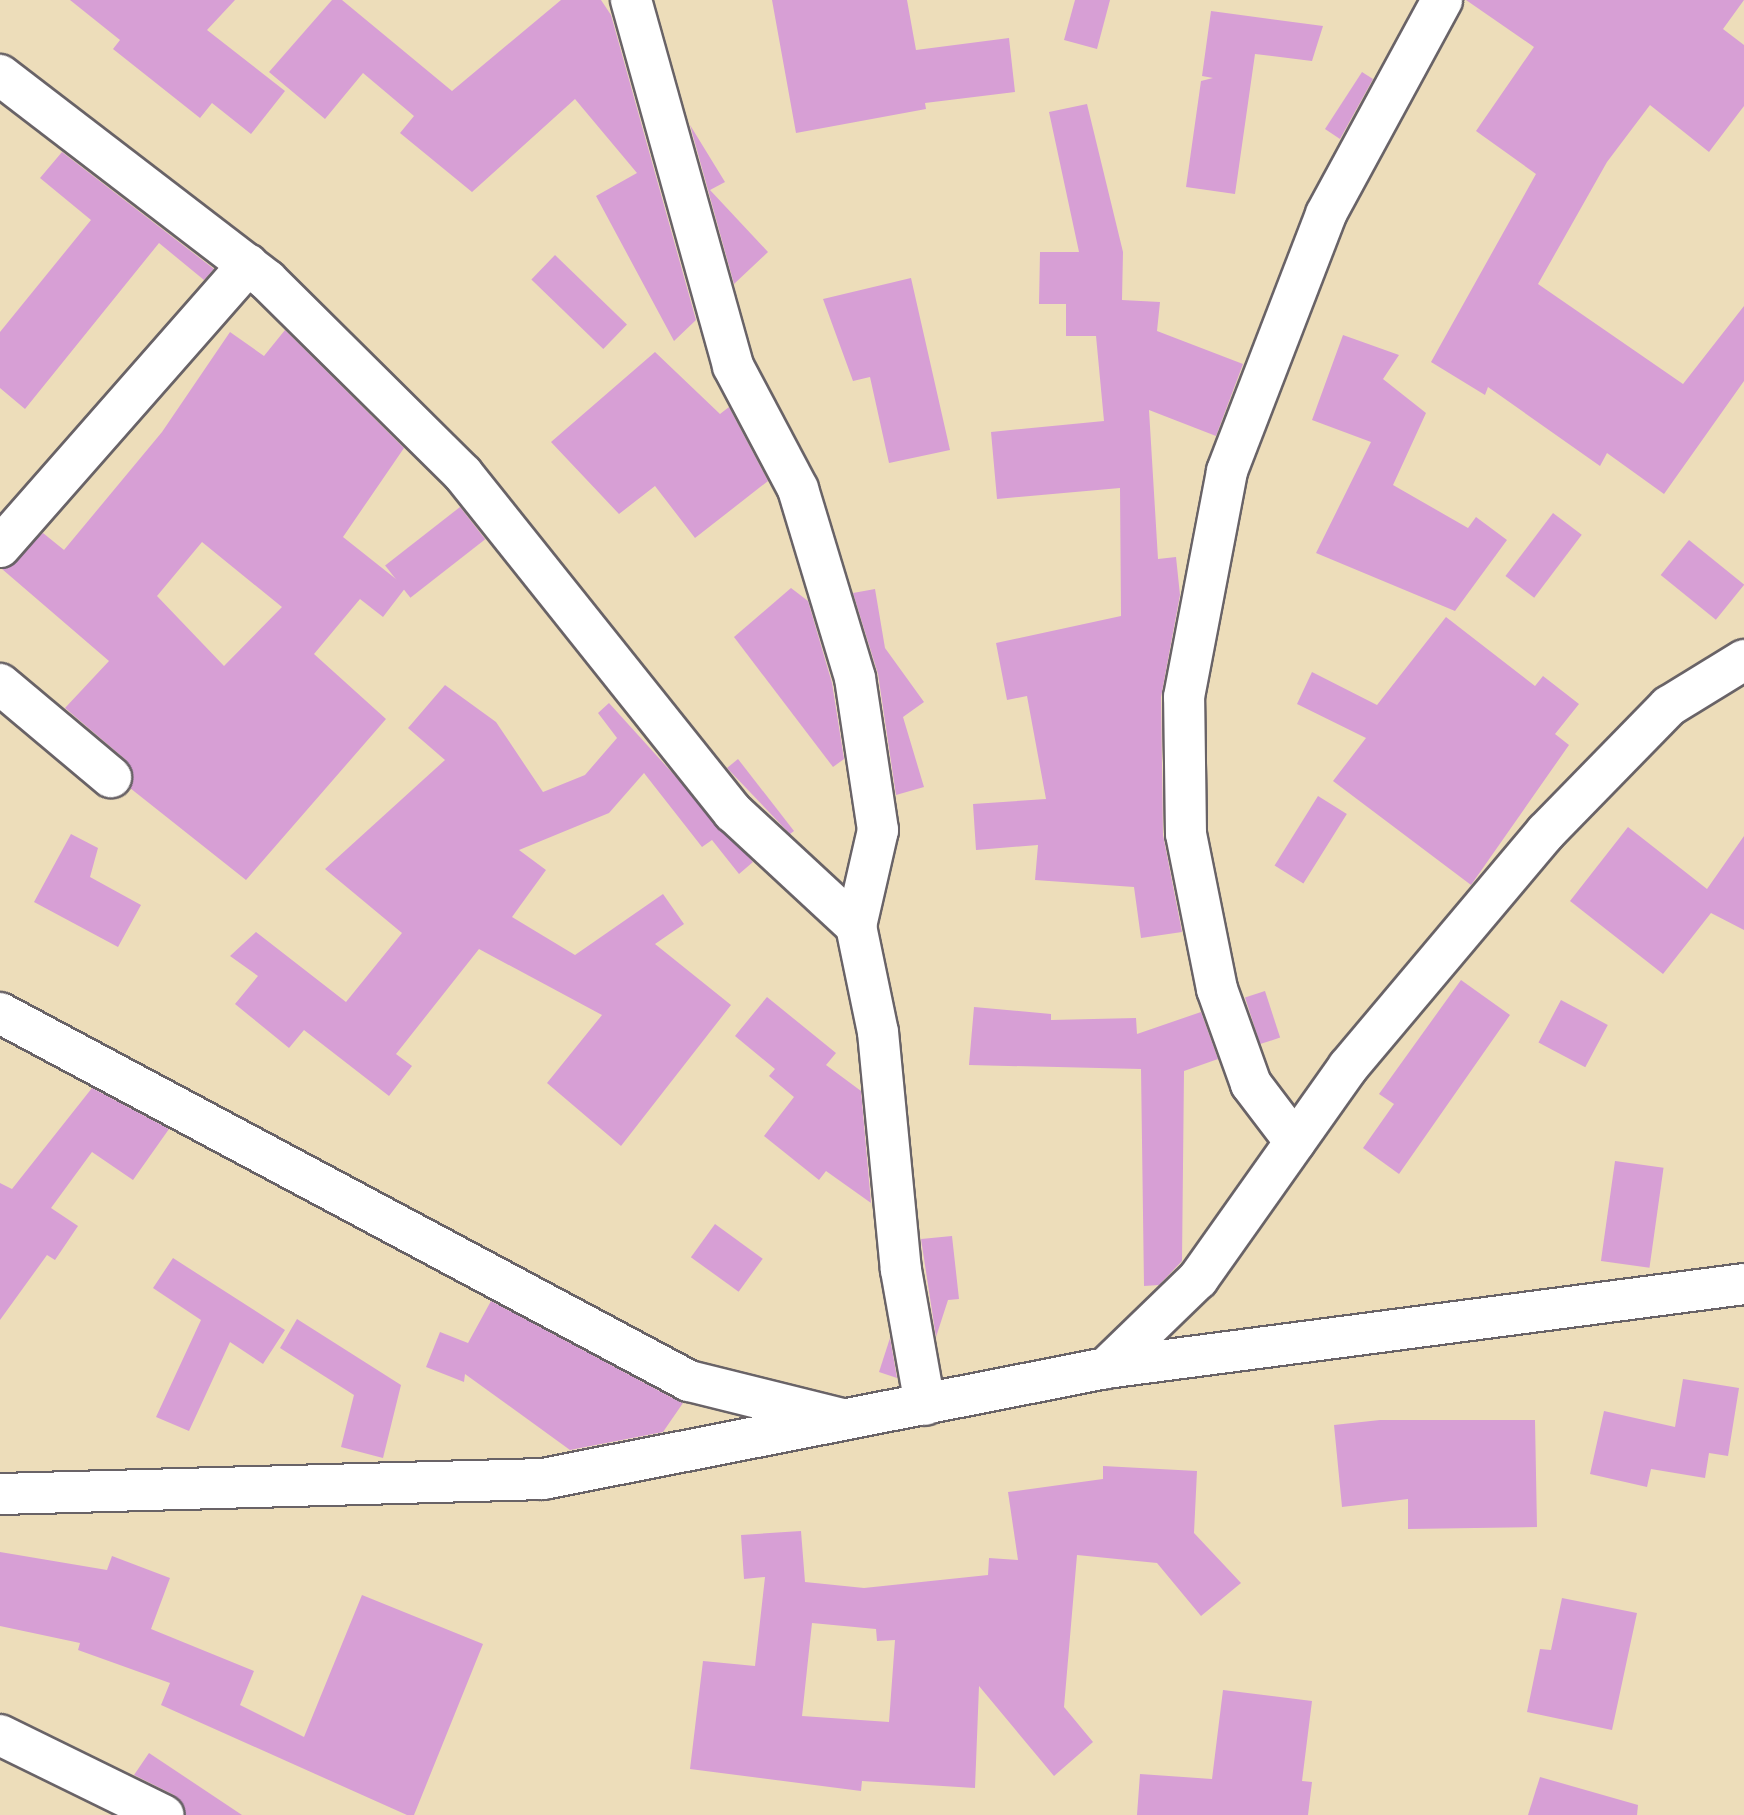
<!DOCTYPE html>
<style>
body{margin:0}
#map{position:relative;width:1744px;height:1815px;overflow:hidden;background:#edddba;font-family:"Patrick Hand",sans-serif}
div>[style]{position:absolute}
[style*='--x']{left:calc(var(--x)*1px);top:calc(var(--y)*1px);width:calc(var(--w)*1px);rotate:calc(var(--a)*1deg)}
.building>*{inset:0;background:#d79fd5;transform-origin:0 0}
.roads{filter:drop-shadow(2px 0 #696367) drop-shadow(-2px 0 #696367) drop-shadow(0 2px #696367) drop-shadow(0 -2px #696367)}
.minor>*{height:40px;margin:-20px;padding:0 20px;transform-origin:20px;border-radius:20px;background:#fff}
span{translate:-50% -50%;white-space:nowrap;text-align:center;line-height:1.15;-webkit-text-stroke:6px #fbf7ec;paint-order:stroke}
</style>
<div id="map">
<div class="building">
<i style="clip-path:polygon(70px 0,235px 0,207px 30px,285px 91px,251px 134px,212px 103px,200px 118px,113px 49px,120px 40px)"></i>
<i style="clip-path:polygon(332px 0,342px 0,452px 91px,561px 0,601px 0,611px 15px,696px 320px,674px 341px,596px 196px,637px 173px,575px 99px,472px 192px,400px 133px,414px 116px,363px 73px,325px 119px,269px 72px)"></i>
<i style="clip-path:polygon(772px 0,907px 0,916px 50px,1009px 38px,1015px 92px,925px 103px,926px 109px,796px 133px)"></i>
<i style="clip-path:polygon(1075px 0,1110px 0,1097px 49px,1064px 40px)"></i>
<i style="clip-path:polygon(1466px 0,1744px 0,1723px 29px,1744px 45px,1744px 106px,1709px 152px,1650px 105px,1607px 162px,1538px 284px,1683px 384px,1744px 306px,1744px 381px,1664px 494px,1607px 453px,1600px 466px,1488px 387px,1485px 395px,1431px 362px,1536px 174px,1476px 131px,1534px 47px)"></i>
<i style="clip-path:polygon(1211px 11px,1323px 26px,1312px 61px,1255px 54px,1235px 194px,1186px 187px,1201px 81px,1213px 78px,1202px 76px)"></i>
<i style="clip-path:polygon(1362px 72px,1373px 79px,1340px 139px,1325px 129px)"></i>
<i style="clip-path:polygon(1087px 104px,1123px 252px,1122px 300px,1160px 302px,1157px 331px,1243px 364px,1216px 436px,1149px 410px,1158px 559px,1176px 557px,1180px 595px,1161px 697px,1163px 835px,1182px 932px,1141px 938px,1134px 887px,1035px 880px,1038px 845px,976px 850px,973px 804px,1046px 799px,1027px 696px,1007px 700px,996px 643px,1121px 616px,1120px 488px,997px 499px,991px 432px,1104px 421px,1096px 336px,1066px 336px,1066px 304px,1039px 304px,1040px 252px,1079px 252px,1049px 112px)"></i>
<i style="clip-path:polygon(690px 125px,725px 182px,710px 190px,768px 252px,734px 284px)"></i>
<i style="clip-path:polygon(62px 152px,214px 269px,204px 280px,159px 243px,25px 409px,0 388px,0 332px,91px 220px,40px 178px)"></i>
<i style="left:555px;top:255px;width:100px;height:34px;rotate:44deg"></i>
<i style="clip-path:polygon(911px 278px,950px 450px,889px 463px,870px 377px,853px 381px,823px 299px)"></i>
<i style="clip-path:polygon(evenodd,285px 330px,404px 448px,343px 537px,406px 587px,383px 617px,360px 599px,314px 654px,386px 719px,246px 880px,130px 788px,126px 760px,65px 708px,109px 661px,2px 569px,43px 533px,64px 550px,162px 432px,230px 332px,264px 356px,285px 330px,202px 542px,282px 607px,224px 666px,157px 596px,202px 542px)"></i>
<i style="clip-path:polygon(1343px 335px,1399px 355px,1383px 379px,1426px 413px,1393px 485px,1468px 528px,1476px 517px,1507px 540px,1455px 611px,1316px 553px,1371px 442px,1312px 420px)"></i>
<i style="clip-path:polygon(655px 352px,720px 414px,729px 407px,768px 481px,695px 538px,655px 486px,619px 514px,551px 442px)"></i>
<i style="left:460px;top:507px;width:41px;height:95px;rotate:52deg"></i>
<i style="left:1553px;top:513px;width:36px;height:79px;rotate:37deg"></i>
<i style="left:1689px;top:540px;width:71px;height:45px;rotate:39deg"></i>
<i style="clip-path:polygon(791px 588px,808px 601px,832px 683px,844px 759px,833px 767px,734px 637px)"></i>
<i style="clip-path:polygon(875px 589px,885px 648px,924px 702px,903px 717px,924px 787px,896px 795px,878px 674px,853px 593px)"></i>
<i style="clip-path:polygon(1446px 617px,1535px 686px,1543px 676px,1579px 704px,1555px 734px,1569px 745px,1471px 885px,1333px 781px,1366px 738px,1297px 704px,1312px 672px,1377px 705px)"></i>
<i style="clip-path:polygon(445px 685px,496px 722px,543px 792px,585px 775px,617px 738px,598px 713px,609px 703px,753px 862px,739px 874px,712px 840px,702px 847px,644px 773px,609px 813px,519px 850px,546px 870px,512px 917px,575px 955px,663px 894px,684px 924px,655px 944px,731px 1005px,621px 1146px,547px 1083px,602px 1015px,479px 949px,396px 1054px,412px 1066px,389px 1096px,304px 1030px,289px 1048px,235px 1004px,258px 976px,230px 956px,256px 932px,346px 1002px,402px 933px,325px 869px,445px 760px,408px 728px)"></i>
<i style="clip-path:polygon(738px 759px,794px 831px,790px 834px,727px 768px)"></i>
<i style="left:1318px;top:796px;width:34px;height:82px;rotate:32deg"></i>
<i style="clip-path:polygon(1628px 827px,1707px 889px,1744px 836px,1744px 930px,1711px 913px,1663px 974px,1570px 901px)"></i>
<i style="clip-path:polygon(71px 834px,98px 848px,90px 877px,141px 905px,118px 947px,34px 902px)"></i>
<i style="clip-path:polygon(1461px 980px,1510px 1015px,1399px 1174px,1363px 1148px,1394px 1104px,1379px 1094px)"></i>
<i style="left:1265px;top:991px;width:49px;height:21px;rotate:72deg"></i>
<i style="clip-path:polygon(767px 997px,836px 1053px,826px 1065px,861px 1091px,871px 1203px,826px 1171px,819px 1180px,764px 1136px,794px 1097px,769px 1076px,775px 1069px,735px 1036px)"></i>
<i style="left:1561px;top:1000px;width:53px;height:48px;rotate:28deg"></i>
<i style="clip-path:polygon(974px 1007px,1051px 1014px,1051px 1020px,1136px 1018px,1137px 1034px,1201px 1012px,1218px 1059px,1184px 1071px,1182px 1261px,1159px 1285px,1144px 1286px,1141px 1069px,969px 1065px)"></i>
<i style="clip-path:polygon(92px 1088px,169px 1129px,133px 1180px,92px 1152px,51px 1208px,78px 1226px,55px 1260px,47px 1255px,0 1320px,0 1183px,12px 1189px)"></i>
<i style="left:1615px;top:1161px;width:49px;height:101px;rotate:8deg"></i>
<i style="left:715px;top:1224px;width:59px;height:41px;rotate:36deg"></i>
<i style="clip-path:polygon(952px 1236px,959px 1299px,948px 1300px,936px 1337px,921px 1239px)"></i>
<i style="clip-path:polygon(173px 1258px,285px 1330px,263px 1364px,230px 1342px,189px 1431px,156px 1417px,201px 1320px,153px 1288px)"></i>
<i style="clip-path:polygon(491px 1301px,678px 1401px,683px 1403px,663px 1432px,570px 1450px,465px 1374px,464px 1382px,426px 1367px,440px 1332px,468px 1343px)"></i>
<i style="clip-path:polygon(297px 1319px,401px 1385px,383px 1458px,341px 1447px,354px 1395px,280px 1348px)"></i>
<i style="clip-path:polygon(890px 1338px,897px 1378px,879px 1372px)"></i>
<i style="clip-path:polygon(1683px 1379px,1739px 1388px,1728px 1456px,1709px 1453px,1705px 1478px,1651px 1469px,1647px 1487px,1590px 1474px,1604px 1411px,1675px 1427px)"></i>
<i style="clip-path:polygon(1380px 1420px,1535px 1420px,1537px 1527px,1408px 1529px,1408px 1499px,1342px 1507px,1334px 1425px)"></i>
<i style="clip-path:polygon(evenodd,1103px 1466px,1197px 1471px,1194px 1533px,1241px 1583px,1201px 1616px,1157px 1563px,1077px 1555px,1064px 1707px,1093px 1742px,1054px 1776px,979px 1686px,975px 1788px,862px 1781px,861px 1791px,690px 1769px,703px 1661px,755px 1666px,765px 1577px,744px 1579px,741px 1535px,801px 1531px,805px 1582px,864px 1588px,988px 1575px,989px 1558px,1018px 1560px,1008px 1492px,1103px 1479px,1103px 1466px,812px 1623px,876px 1629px,877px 1641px,895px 1640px,889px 1722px,802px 1716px,812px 1623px)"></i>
<i style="clip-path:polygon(0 1552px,107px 1570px,112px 1556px,170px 1578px,151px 1629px,254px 1671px,240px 1705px,304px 1737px,362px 1595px,483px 1644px,414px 1815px,407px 1815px,161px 1705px,170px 1683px,78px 1650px,80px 1643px,0 1626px)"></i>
<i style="clip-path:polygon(1562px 1598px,1637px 1613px,1612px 1730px,1527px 1712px,1540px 1649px,1551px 1650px)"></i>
<i style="clip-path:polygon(1223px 1690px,1312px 1701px,1302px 1781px,1312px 1782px,1308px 1815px,1137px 1815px,1140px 1774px,1212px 1779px)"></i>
<i style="clip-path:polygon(149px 1753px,242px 1815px,186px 1815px,174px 1795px,134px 1775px)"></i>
<i style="clip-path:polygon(1540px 1777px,1638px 1805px,1637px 1815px,1528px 1815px)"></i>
</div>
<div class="roads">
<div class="minor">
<i style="--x:631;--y:0;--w:380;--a:74.4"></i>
<i style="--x:733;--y:366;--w:139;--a:62.1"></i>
<i style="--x:798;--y:489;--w:197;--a:73.2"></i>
<i style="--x:855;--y:678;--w:154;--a:81.4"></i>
<i style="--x:878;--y:830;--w:98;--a:102.9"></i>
<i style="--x:0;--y:75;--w:337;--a:37.5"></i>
<i style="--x:267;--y:280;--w:276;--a:44.7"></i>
<i style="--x:463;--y:474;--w:433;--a:51.4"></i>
<i style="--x:733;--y:812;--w:168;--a:42.8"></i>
<i style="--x:856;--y:926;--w:108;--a:78.3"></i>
<i style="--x:878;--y:1032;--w:239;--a:84.5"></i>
<i style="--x:901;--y:1270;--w:137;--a:79.9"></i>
<i style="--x:0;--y:547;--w:376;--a:-48.7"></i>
<i style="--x:0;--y:684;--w:145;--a:40"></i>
<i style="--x:0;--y:1013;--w:781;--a:28.11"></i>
<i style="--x:689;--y:1381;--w:154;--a:13.9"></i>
<i style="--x:1295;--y:1142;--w:73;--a:-127.2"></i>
<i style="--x:1251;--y:1084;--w:101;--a:-109.7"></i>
<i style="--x:1217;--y:989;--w:158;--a:-101.3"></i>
<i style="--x:1186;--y:834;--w:137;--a:-90.8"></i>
<i style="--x:1184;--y:697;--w:230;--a:-79.2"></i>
<i style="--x:1227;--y:471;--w:275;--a:-68.9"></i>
<i style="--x:1326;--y:214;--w:243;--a:-61.5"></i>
<i style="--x:1106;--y:1368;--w:128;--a:-44.1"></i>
<i style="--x:1198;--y:1279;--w:260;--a:-54.7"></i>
<i style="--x:1348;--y:1067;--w:307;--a:-49.9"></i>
<i style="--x:1546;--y:832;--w:176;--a:-45.7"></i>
<i style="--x:1669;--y:706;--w:88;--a:-31.5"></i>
<i style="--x:0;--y:1494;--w:543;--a:-1.58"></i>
<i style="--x:543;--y:1479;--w:574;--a:-11.15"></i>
<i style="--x:1106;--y:1368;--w:644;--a:-7.5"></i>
<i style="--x:0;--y:1735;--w:182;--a:26.1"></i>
</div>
</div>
</div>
